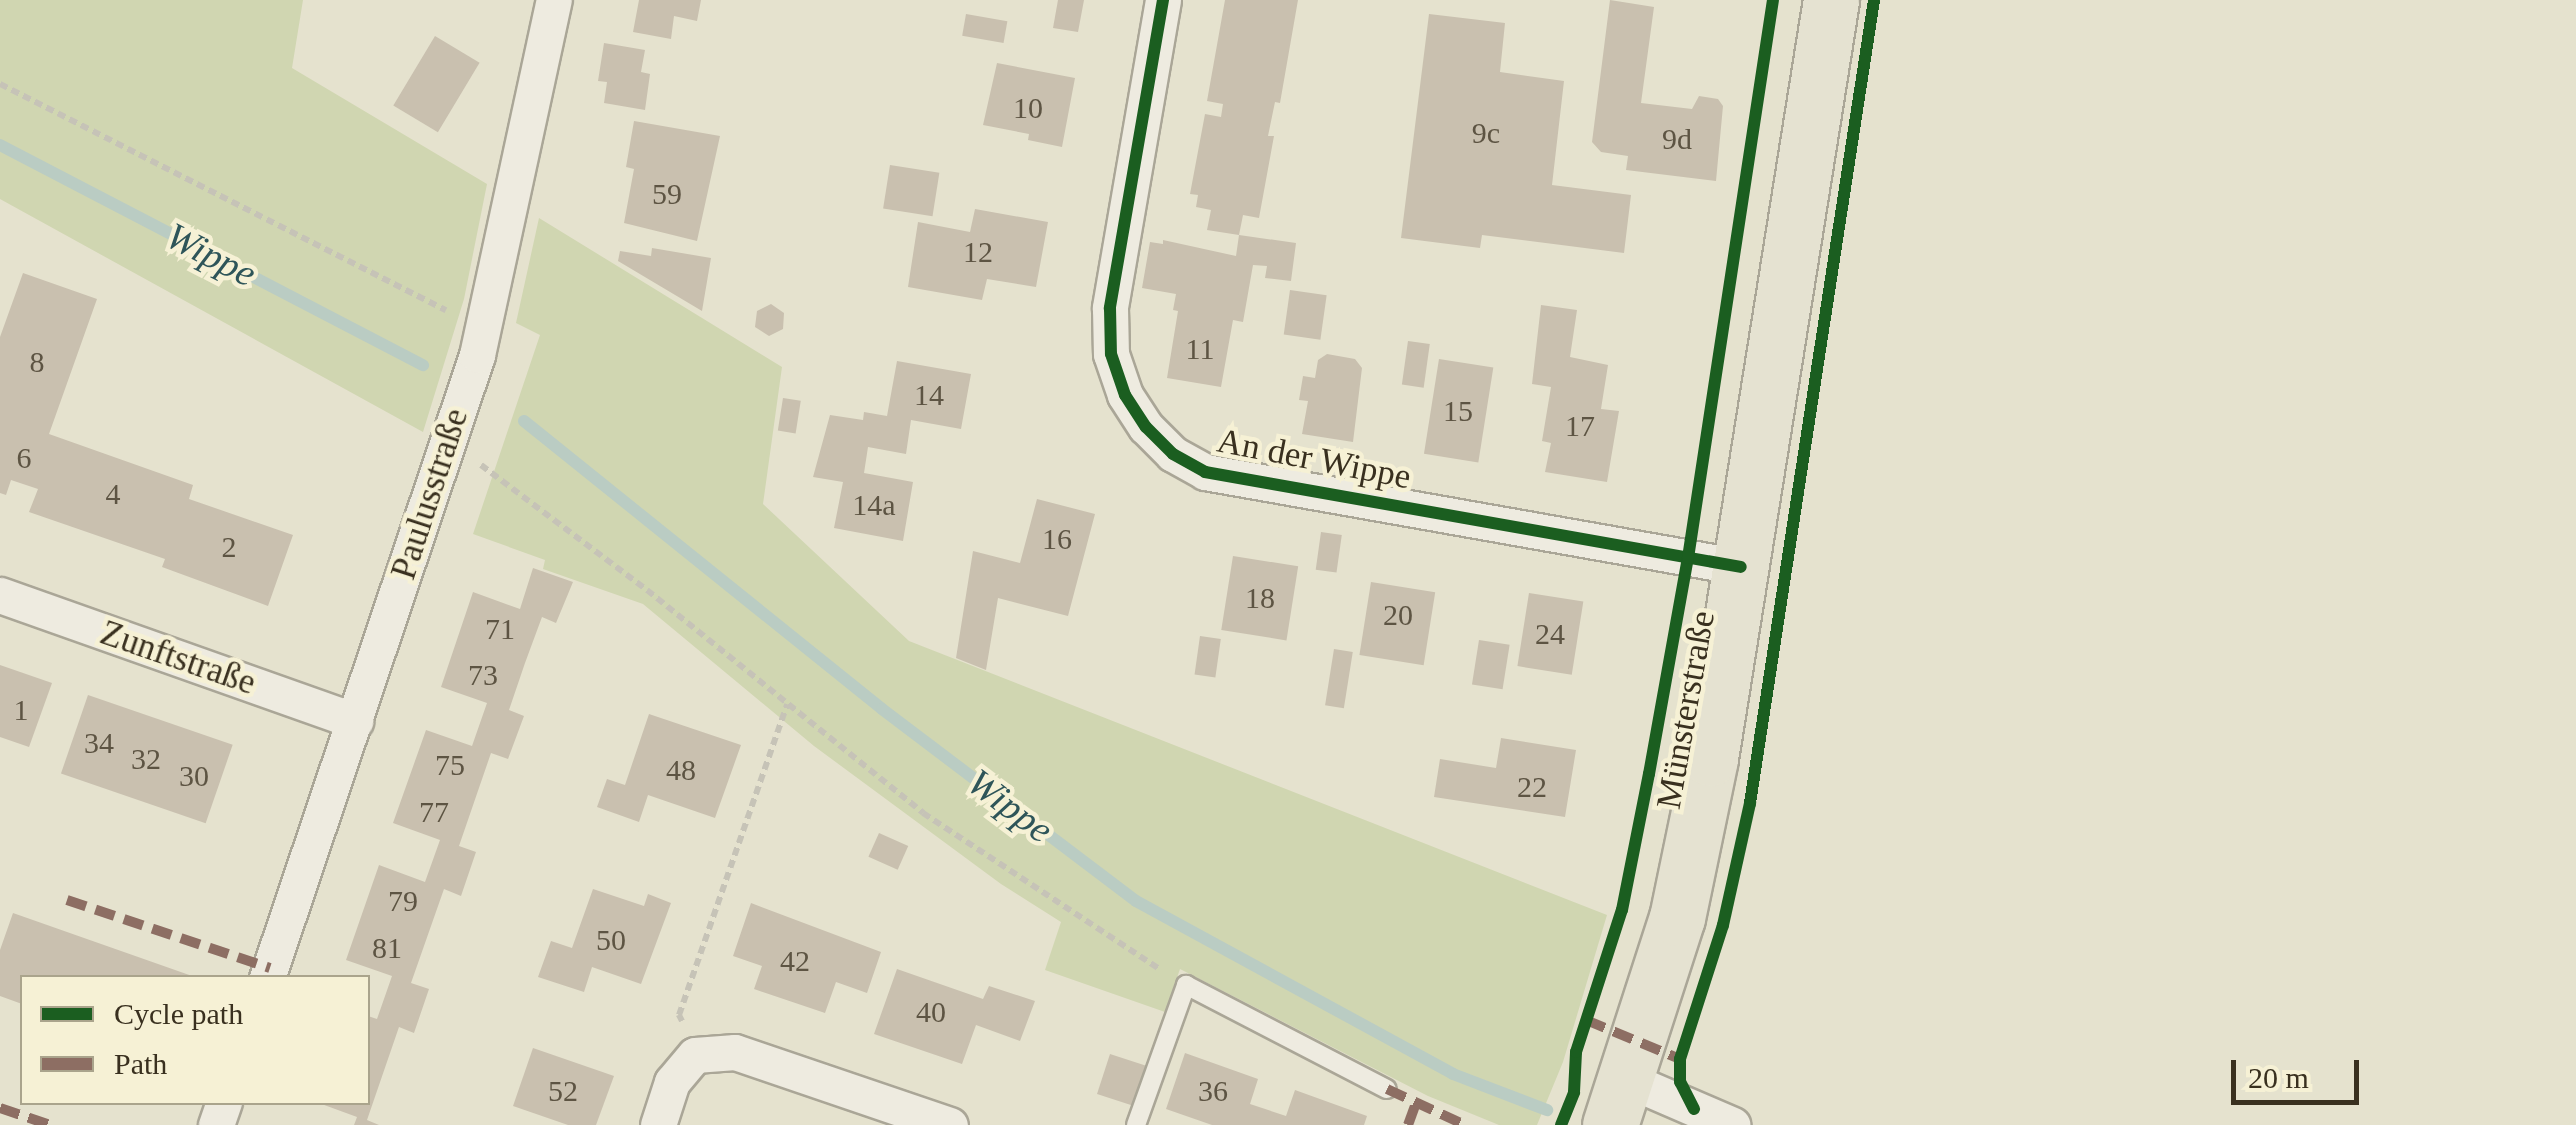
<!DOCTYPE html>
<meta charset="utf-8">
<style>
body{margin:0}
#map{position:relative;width:2576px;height:1125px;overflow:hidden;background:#e5e2ce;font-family:"Times New Roman",serif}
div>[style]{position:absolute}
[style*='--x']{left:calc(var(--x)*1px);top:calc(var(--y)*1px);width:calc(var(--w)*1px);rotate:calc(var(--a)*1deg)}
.green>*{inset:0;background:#d0d6b1}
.stream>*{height:12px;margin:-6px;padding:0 6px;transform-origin:6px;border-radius:6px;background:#baccc3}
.building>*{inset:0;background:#c9c0af;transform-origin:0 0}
.path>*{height:6px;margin-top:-3px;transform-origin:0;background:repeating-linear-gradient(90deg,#c6c3b7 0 8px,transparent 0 13px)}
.roads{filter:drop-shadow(2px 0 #aaa697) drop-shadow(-2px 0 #aaa697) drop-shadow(0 2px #aaa697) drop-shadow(0 -2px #aaa697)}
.service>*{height:18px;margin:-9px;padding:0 9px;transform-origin:9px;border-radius:9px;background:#eeebe0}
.minor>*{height:35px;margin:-17.5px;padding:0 17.5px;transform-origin:17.5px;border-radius:17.5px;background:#eeebe0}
.primary>*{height:55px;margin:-27.5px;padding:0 27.5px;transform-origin:27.5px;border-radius:27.5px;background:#e5e2d1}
.quiet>*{height:10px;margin-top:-5px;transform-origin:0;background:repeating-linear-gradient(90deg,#8d6e63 0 20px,transparent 0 30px)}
.cycleway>*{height:12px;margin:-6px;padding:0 6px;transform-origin:6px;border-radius:6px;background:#1b5e20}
span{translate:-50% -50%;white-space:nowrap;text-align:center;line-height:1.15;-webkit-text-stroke:9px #f6f1d5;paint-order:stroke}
.number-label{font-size:30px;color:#5d5443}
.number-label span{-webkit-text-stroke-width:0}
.street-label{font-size:35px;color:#39301f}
.water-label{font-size:38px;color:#2e5559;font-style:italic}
.legend{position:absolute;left:20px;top:975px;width:350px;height:130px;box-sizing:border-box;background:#f6f1d5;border:2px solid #aaa48c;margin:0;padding:12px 18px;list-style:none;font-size:30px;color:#39301f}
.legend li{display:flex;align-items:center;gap:20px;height:50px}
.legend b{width:50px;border:2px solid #aaa48c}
.scale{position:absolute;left:2231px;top:1060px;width:128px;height:45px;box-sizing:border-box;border:5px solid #39301f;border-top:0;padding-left:12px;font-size:30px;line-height:35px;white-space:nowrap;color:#39301f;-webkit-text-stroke:8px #f6f1d5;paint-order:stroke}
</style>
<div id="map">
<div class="green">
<i style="clip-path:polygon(0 0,303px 0,292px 68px,487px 184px,464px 299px,423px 432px,0 199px)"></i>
<i style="clip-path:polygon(539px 218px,782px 367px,763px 504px,909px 641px,1607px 915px,1563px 1062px,1537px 1125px,1499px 1125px,1428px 1096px,1180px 969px,1165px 1012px,1045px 970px,1061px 922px,1001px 884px,814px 746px,643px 604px,543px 569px,545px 560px,473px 534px,540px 335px,516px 323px)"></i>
</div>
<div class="stream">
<i style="--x:0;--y:145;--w:477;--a:27.5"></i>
<i style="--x:524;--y:421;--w:459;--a:38.8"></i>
<i style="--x:882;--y:709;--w:318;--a:37.1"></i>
<i style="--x:1136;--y:901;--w:361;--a:28.6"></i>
<i style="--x:1453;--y:1074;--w:101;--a:21"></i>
</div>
<div class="building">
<i style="clip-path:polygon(639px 0,701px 0,697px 21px,674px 16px,671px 39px,633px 32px)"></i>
<i style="clip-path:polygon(1058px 0,1084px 0,1078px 32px,1053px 28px)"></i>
<i style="clip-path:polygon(1225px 0,1298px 0,1280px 103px,1275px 102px,1268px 136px,1274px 136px,1259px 218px,1243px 215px,1239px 235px,1207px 230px,1211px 210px,1196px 207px,1198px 195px,1190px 194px,1205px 114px,1221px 117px,1223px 104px,1207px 101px)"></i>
<i style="clip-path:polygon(1610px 0,1654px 7px,1641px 103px,1692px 109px,1699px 96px,1718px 99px,1723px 106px,1716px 181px,1626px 170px,1628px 156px,1601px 152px,1592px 142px)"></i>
<i style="left:966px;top:14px;width:42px;height:22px;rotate:10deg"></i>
<i style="clip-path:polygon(1429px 14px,1505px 23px,1500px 72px,1564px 81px,1552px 185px,1631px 195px,1624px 253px,1482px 235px,1480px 248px,1401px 238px)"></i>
<i style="left:435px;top:36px;width:52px;height:81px;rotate:31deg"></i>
<i style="clip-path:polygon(604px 43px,645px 50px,641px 72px,650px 74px,645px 110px,604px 103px,607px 82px,598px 81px)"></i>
<i style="clip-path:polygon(997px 63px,1075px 78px,1062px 147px,1028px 140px,1029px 134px,983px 125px)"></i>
<i style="clip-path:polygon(634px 121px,720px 136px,697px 241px,624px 223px,634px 169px,626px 167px)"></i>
<i style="left:890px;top:165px;width:50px;height:44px;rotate:9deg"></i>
<i style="clip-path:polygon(975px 209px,1048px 222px,1036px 287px,987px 279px,982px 300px,908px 287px,918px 222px,970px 232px)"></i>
<i style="clip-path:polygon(1239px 235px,1296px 243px,1291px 281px,1265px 278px,1267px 266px,1253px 265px,1243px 322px,1233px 320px,1221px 387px,1167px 378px,1178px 311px,1173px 310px,1176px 294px,1142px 288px,1150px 242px,1163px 244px,1163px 240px,1236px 256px)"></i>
<i style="clip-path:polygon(652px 248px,711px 258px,702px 311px,618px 261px,620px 251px,651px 256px)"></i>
<i style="clip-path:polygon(23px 273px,97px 299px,49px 434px,193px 485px,189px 499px,293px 535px,268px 606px,162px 567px,165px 559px,29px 512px,38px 489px,11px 480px,6px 495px,0 493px,0 337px)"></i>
<i style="left:1290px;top:290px;width:37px;height:45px;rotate:8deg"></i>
<i style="clip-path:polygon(771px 304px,784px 313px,783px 329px,769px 336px,755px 327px,757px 311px)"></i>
<i style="clip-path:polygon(1541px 305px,1577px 310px,1570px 357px,1608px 365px,1601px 409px,1619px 411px,1607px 482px,1545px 472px,1551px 443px,1542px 441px,1551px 387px,1532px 384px)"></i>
<i style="left:1408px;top:341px;width:22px;height:44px;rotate:8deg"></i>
<i style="clip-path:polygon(1327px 354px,1355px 359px,1362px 368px,1353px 442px,1302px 434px,1308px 401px,1299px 400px,1303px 376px,1315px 378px,1318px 360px)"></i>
<i style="left:1439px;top:359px;width:55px;height:96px;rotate:9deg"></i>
<i style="clip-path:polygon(897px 361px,971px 374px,961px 429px,911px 420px,906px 454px,868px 447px,864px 473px,913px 482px,903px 541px,834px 528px,843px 482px,813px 477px,830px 415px,863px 420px,864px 412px,887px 416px)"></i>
<i style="left:783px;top:398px;width:18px;height:33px;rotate:9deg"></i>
<i style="clip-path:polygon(1037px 499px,1095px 514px,1068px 616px,998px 598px,986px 670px,956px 658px,973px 551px,1020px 563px)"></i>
<i style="left:1321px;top:532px;width:21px;height:38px;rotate:8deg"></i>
<i style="left:1233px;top:556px;width:66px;height:75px;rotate:9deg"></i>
<i style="clip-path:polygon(533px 568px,573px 582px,556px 623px,542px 617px,525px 663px,509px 710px,524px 716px,508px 759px,491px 753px,459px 846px,476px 852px,461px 896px,444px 889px,411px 983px,429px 989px,414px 1033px,399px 1027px,367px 1120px,379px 1125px,354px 1125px,357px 1117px,316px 1102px,368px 1102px,368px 1016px,377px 1019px,392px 976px,346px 960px,379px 865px,425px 882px,440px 840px,393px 823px,426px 730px,472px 746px,487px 703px,441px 687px,473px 592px,520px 609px)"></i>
<i style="left:1371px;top:582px;width:65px;height:74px;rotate:9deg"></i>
<i style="left:1529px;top:593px;width:55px;height:74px;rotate:9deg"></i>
<i style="left:1200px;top:636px;width:21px;height:39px;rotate:8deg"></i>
<i style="left:1479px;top:640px;width:31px;height:45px;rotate:9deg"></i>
<i style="left:1334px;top:649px;width:19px;height:57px;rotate:9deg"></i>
<i style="clip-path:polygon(0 665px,52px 683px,29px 747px,0 737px)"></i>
<i style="left:88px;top:695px;width:153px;height:83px;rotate:19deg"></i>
<i style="clip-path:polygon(649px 714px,741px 745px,715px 818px,648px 795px,639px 822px,597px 807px,607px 779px,625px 785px)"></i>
<i style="clip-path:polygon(1501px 738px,1576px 750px,1565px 817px,1434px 797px,1440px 759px,1496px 768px)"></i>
<i style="left:879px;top:833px;width:32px;height:26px;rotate:24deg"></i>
<i style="clip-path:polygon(593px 889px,644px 906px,648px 894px,671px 903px,641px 984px,592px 967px,584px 992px,538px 977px,551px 941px,572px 948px)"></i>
<i style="clip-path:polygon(751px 903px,881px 952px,867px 993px,836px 982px,825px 1013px,754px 989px,762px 966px,733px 956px)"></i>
<i style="clip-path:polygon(13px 913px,195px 977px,195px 978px,22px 978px,22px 1004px,0 996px,0 950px)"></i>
<i style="clip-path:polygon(897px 969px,983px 999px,989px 986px,1035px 1001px,1020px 1041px,976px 1025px,962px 1064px,874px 1034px)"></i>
<i style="clip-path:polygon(533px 1048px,614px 1076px,596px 1125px,568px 1125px,513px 1106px)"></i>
<i style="clip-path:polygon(1185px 1053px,1258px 1079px,1250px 1104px,1286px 1116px,1295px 1090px,1367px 1116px,1364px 1125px,1212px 1125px,1166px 1109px)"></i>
<i style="left:1110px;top:1054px;width:38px;height:42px;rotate:18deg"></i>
</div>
<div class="path">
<i style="--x:0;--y:84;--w:500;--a:26.9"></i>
<i style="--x:481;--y:465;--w:208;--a:37"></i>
<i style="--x:647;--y:590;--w:355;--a:38.9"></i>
<i style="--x:923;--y:813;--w:285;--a:33.4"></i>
<i style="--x:682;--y:1021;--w:7;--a:-117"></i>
<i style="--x:679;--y:1015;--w:329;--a:-70.8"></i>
</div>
<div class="roads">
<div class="service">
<i style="--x:1136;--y:1125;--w:149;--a:-70.3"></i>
<i style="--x:1186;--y:985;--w:226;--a:27.4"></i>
</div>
<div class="minor">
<i style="--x:1163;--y:0;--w:313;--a:99.8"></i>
<i style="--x:1110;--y:308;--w:46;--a:88.8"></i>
<i style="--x:1111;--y:354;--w:43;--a:71.1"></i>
<i style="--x:1125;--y:395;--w:38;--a:57"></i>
<i style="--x:1146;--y:427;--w:38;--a:45"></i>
<i style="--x:1173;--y:454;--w:37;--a:29"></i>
<i style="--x:1205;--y:472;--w:544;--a:10.05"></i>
<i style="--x:0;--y:595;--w:377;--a:19.5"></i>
<i style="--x:267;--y:978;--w:657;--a:-71.37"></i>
<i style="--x:477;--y:355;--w:363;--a:-77.8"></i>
<i style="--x:1626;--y:1079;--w:116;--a:23.3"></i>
<i style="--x:216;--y:1125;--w:24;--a:-71"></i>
<i style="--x:658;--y:1125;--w:45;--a:-72"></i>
<i style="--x:672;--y:1082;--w:35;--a:-50"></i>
<i style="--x:695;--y:1055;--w:40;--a:-4.3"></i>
<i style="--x:735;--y:1052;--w:227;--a:18.8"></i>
</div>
<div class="primary">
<i style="--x:1610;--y:1125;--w:218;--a:-72.1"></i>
<i style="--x:1677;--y:918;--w:163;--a:-78.3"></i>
<i style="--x:1710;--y:758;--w:768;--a:-80.93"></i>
</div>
</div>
<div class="quiet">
<i style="--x:67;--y:900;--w:214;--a:18.5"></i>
<i style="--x:1586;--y:1020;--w:102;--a:22.5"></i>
<i style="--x:1387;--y:1089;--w:86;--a:24.8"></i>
<i style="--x:0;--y:1108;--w:53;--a:18.8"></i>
<i style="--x:1408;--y:1125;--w:27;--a:-70"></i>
</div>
<div class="cycleway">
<i style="--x:1163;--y:0;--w:313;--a:99.8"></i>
<i style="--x:1110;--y:308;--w:46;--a:88.8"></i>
<i style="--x:1111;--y:354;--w:43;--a:71.1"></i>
<i style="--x:1125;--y:395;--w:38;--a:57"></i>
<i style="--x:1146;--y:427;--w:38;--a:45"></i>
<i style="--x:1173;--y:454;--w:37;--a:29"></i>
<i style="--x:1205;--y:472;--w:544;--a:10.05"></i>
<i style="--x:1694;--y:1109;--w:30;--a:-117"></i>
<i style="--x:1680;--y:1082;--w:23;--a:-90"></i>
<i style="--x:1680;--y:1059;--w:141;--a:-72.2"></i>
<i style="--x:1723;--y:925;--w:125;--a:-77.5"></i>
<i style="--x:1750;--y:803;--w:813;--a:-81.22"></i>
<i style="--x:1561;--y:1125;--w:35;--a:-68"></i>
<i style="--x:1574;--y:1092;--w:40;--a:-87.1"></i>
<i style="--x:1576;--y:1052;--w:149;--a:-72.1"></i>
<i style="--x:1622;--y:910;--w:139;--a:-78.8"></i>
<i style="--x:1649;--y:774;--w:219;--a:-79.8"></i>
<i style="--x:1688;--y:558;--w:564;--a:-81.34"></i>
</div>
<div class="number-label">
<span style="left:1028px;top:108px">10</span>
<span style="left:1486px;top:133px">9c</span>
<span style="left:1677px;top:139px">9d</span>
<span style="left:667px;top:194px">59</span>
<span style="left:978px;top:252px">12</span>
<span style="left:1200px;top:349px">11</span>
<span style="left:37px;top:362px">8</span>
<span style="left:929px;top:395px">14</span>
<span style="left:1458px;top:411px">15</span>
<span style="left:1580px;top:426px">17</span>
<span style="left:24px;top:458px">6</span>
<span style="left:113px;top:494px">4</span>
<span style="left:874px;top:505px">14a</span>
<span style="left:1057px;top:539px">16</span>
<span style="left:229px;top:547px">2</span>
<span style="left:1260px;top:598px">18</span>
<span style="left:1398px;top:615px">20</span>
<span style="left:500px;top:629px">71</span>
<span style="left:1550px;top:634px">24</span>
<span style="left:483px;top:675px">73</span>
<span style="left:21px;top:710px">1</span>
<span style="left:99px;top:743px">34</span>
<span style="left:146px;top:759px">32</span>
<span style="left:450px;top:765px">75</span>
<span style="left:681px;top:770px">48</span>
<span style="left:194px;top:776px">30</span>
<span style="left:1532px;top:787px">22</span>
<span style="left:434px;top:812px">77</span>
<span style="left:403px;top:901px">79</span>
<span style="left:611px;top:940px">50</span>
<span style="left:387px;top:948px">81</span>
<span style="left:795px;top:961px">42</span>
<span style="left:931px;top:1012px">40</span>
<span style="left:563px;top:1091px">52</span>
<span style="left:1213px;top:1091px">36</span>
</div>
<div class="street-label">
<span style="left:1314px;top:459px;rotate:11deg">An der Wippe</span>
<span style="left:430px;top:494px;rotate:-72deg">Paulusstraße</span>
<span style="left:178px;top:658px;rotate:19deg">Zunftstraße</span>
<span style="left:1686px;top:710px;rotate:-80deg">Münsterstraße</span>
</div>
<div class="water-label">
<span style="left:211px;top:255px;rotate:27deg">Wippe</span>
<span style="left:1010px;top:806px;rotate:37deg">Wippe</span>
</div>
<ul class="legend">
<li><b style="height:12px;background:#1b5e20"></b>Cycle path</li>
<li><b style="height:12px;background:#8d6e63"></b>Path</li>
</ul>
<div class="scale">20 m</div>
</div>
